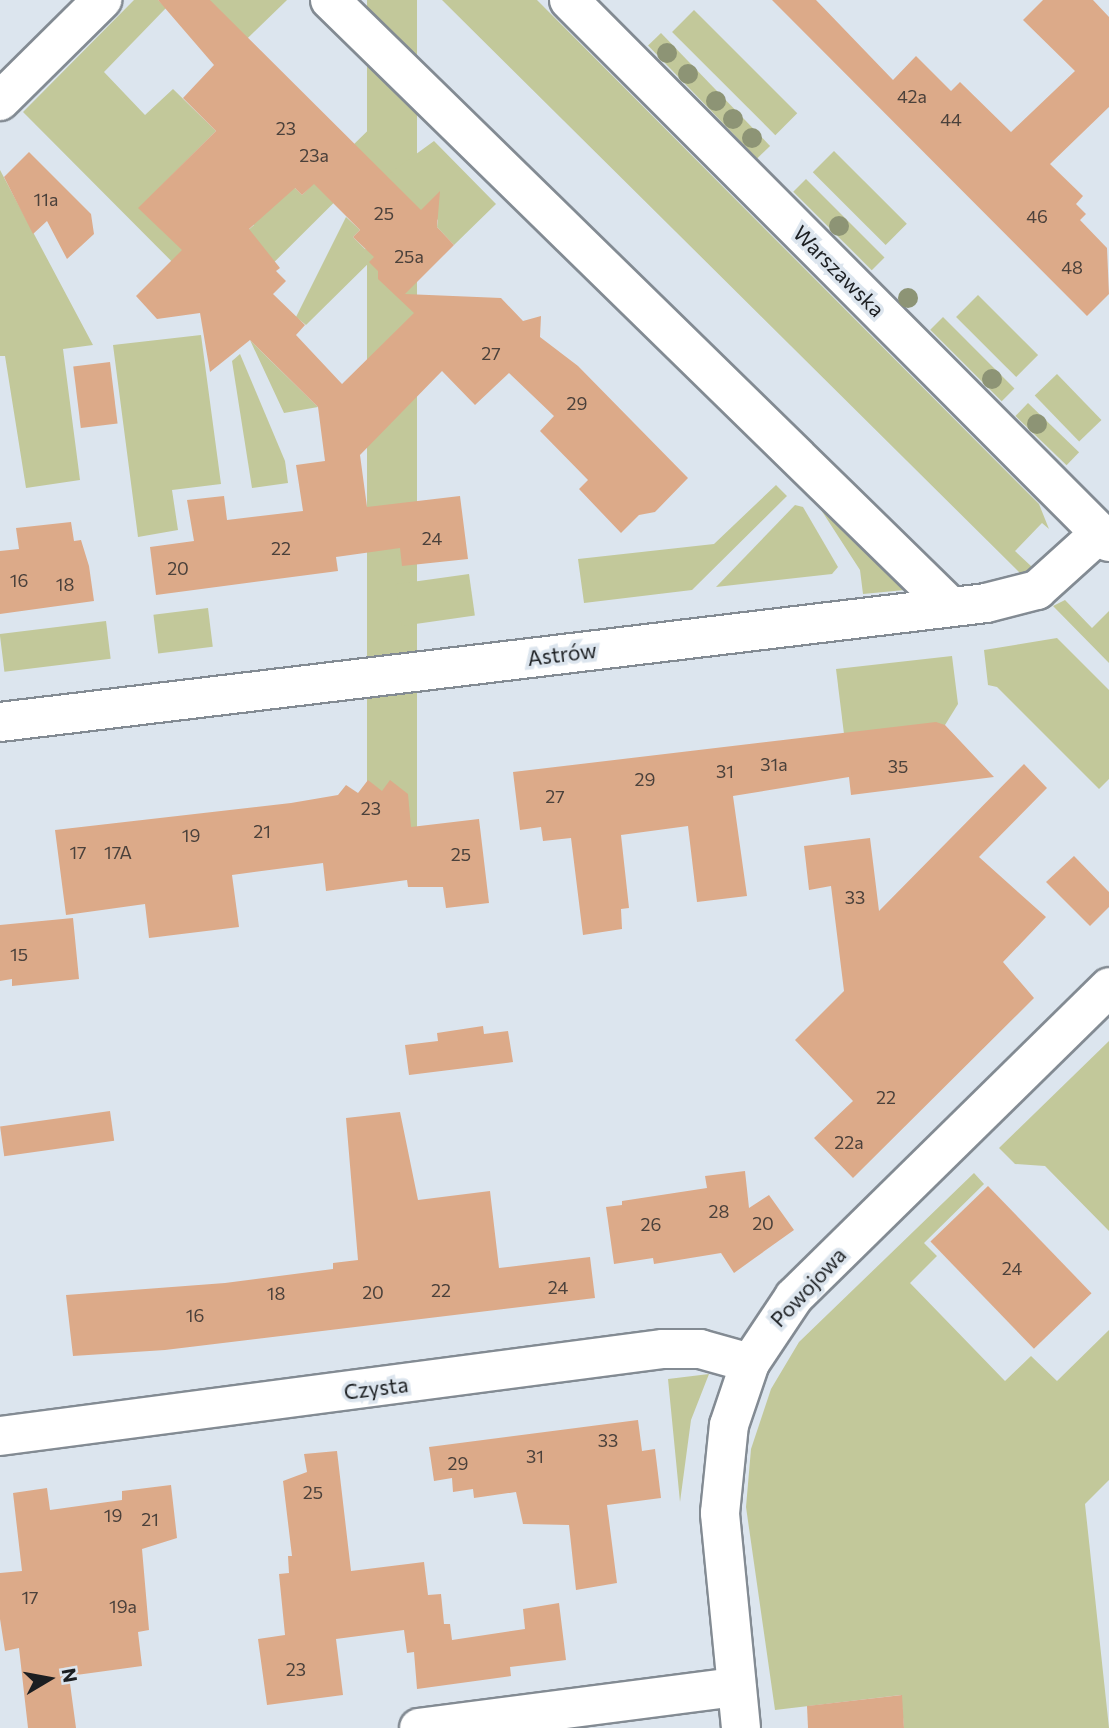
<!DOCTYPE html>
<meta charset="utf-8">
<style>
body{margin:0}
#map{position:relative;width:1109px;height:1728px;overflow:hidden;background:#dce5ee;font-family:Commissioner,sans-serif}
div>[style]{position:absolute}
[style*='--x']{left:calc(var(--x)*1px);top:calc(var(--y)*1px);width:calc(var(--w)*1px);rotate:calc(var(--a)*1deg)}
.green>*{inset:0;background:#c2c89a;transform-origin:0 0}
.building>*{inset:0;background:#dcaa89;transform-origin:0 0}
.roads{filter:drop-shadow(2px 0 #838b93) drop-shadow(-2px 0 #838b93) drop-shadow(0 2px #838b93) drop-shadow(0 -2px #838b93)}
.minor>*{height:38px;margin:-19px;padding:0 19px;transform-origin:19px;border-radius:19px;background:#fff}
.trees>*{width:20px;height:20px;margin:-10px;border-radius:50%;background:#8d9475}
span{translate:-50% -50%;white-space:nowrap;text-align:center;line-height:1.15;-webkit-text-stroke:7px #dce5ee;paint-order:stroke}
.number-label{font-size:18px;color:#4b413b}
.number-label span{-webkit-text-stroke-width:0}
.street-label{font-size:21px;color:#1b1e21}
.north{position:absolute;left:14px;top:1644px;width:70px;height:70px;-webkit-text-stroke:5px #dce5ee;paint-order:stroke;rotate:80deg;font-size:19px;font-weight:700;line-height:28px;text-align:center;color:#1b1e21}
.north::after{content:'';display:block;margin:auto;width:24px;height:32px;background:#1b1e21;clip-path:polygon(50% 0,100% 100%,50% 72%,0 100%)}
</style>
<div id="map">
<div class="green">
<i style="clip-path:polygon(134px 0,158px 0,166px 8px,104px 72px,145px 115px,173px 89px,216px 131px,139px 208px,238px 239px,254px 225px,236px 207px,274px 167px,302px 195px,396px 103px,415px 122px,223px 313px,23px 112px)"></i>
<i style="clip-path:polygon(210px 0,287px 0,217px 68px)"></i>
<i style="left:367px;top:0;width:50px;height:828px"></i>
<i style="clip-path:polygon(442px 0,537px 0,1039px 504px,1049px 529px,1042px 523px,1015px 551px,1032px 567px,1021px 574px)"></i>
<i style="left:694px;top:10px;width:146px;height:31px;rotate:45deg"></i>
<i style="left:661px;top:33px;width:157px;height:18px;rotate:46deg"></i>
<i style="clip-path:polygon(434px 141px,496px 204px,454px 245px,437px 227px,438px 220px,431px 213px,424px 214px,386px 176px)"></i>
<i style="left:834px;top:151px;width:103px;height:30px;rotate:45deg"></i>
<i style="clip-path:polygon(0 170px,93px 345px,63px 349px,80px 480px,26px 488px,5px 356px,0 356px)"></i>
<i style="left:806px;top:179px;width:111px;height:18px;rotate:45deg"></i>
<i style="clip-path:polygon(346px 217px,360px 230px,353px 237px,365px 249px,381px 251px,306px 325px,296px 317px)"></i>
<i style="left:978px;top:295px;width:85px;height:31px;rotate:45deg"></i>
<i style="left:943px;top:317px;width:101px;height:18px;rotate:45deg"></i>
<i style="clip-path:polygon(201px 335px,221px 484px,172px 490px,178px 530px,138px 537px,113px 345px)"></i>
<i style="clip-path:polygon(250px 340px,270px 360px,318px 407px,284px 413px)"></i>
<i style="clip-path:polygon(240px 354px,285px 461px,288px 483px,252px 488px,232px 361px)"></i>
<i style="left:1057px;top:374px;width:64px;height:31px;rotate:46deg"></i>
<i style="left:1028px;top:403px;width:71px;height:18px;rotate:44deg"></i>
<i style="clip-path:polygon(742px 429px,915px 589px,863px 594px,860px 570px,816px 502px)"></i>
<i style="clip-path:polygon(776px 485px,787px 496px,692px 590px,584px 603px,578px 559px,714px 544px)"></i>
<i style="clip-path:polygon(795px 505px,803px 507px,838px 567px,832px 574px,716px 587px)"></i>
<i style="left:469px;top:574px;width:42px;height:74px;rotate:82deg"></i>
<i style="clip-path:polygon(1065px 600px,1092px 628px,1109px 611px,1109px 663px,1053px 606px)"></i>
<i style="left:208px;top:608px;width:39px;height:55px;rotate:83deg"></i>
<i style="left:106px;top:621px;width:38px;height:107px;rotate:83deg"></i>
<i style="clip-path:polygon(1057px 638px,1109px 690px,1109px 779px,1099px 789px,997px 687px,988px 685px,984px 650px)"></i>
<i style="clip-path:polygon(952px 656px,958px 704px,945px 725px,844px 734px,836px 669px)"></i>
<i style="clip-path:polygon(1109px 1041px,1109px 1231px,1045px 1166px,1015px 1164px,999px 1148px)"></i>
<i style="clip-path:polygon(974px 1173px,984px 1184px,924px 1243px,937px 1256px,910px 1283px,1005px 1381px,1031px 1356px,1057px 1381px,1109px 1330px,1109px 1480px,1085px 1504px,1109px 1728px,904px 1728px,901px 1695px,775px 1710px,746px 1507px,751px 1449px,771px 1389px,799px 1342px)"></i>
<i style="clip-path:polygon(709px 1374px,691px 1420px,680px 1502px,668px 1379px)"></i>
</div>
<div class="building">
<i style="clip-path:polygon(evenodd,158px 0,210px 0,421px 210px,440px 191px,437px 227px,454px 245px,405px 294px,501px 298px,523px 321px,541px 316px,540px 337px,578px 366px,688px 478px,655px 512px,639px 515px,621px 533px,579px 489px,588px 480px,540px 431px,554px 416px,509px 373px,475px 405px,442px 371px,360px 455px,367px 507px,460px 496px,468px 559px,402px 566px,400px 548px,336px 557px,338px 571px,156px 595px,150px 547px,194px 541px,187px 500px,224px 496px,227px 520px,303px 511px,296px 465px,325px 461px,318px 407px,250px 340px,210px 372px,200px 313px,157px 319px,136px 296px,182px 250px,138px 208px,216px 131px,183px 98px,214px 65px,158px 0,314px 184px,360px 230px,353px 237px,374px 257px,369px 262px,378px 271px,378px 279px,414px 313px,342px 384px,296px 335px,305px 325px,273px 294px,286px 281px,276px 271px,280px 268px,249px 229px,295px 188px,302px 195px,314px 184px)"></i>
<i style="clip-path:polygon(772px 0,816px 0,893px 80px,916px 56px,951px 91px,960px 82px,1011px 132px,1075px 71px,1023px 20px,1043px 0,1093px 0,1109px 17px,1109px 107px,1050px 164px,1083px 196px,1076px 204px,1086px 214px,1080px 220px,1107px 248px,1109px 294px,1087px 316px)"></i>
<i style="clip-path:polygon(29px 152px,91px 214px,94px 234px,67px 259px,47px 221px,33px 234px,4px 177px)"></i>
<i style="left:110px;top:362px;width:62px;height:37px;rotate:83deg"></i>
<i style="clip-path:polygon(71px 522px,74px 541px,81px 540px,89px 566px,94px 601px,0 614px,0 551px,19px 549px,16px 528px)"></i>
<i style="clip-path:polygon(936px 722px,945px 725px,994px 777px,851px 795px,849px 777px,733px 796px,747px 896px,697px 902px,688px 826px,621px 835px,629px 908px,621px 909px,622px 929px,583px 935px,571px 838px,543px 841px,541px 827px,520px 830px,513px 772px)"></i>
<i style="clip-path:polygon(1024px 764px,1047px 788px,979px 857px,1046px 917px,1003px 962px,1034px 998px,853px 1178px,814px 1138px,853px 1101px,795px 1040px,844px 991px,831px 886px,809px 890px,804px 846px,870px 838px,879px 911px)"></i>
<i style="clip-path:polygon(368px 780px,382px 791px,390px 780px,408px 794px,411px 827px,479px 819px,489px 903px,446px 908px,443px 887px,408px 887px,407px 880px,326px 891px,323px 863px,232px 875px,239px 927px,149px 938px,145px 904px,66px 915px,55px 830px,291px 803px,338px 795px,346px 785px,358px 793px)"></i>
<i style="clip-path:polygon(1074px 856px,1109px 892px,1109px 907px,1090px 926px,1046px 882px)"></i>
<i style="clip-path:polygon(73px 918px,79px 979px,12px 986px,12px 979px,0 981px,0 925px)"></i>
<i style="clip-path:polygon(483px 1026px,484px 1034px,508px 1031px,513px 1062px,409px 1075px,405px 1045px,438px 1041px,437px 1033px)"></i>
<i style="left:110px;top:1111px;width:30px;height:111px;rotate:82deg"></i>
<i style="clip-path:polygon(400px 1112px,418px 1200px,490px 1191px,499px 1268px,590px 1257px,595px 1298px,165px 1350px,73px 1356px,66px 1295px,225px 1283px,333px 1269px,333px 1263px,358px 1260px,346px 1118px)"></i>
<i style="clip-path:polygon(745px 1171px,749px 1208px,769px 1195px,794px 1230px,752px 1260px,734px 1273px,721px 1253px,654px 1264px,653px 1258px,614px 1264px,606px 1207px,622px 1205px,622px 1201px,707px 1188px,705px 1176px)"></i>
<i style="left:988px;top:1186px;width:149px;height:80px;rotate:46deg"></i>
<i style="clip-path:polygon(638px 1420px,642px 1451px,655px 1449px,661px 1498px,607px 1505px,617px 1583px,576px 1590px,569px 1525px,523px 1524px,516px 1492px,474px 1498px,473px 1489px,453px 1492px,452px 1478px,434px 1481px,429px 1447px)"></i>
<i style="clip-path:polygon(337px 1451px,351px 1571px,424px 1562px,428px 1595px,441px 1594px,444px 1624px,450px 1624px,452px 1640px,525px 1629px,523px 1609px,559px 1603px,566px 1660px,510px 1667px,511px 1676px,417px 1689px,414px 1652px,407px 1653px,404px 1630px,336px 1639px,343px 1695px,267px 1705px,258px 1639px,285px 1635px,279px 1574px,289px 1573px,288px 1556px,292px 1556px,283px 1481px,307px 1472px,304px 1454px)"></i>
<i style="clip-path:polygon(171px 1485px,177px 1538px,142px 1549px,149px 1630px,138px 1632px,142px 1666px,69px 1676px,76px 1728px,28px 1728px,19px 1648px,5px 1651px,0 1619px,0 1573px,22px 1571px,13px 1493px,47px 1488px,50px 1510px,122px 1500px,122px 1491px)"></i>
<i style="clip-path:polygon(902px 1695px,904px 1728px,808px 1728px,807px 1706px)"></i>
</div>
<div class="roads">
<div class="minor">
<i style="--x:330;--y:0;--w:868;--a:44.35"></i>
<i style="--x:569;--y:0;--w:765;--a:45.11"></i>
<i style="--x:0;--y:101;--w:144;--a:-44.7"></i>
<i style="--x:0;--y:722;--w:993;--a:-6.88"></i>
<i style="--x:986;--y:603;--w:53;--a:-14.3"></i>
<i style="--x:1037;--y:590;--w:85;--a:-42.1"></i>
<i style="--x:0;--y:1436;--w:669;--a:-7.48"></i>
<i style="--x:663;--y:1349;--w:37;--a:0"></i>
<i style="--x:700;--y:1349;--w:52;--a:15.6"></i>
<i style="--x:419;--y:1728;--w:320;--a:-7.4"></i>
<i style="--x:741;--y:1728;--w:216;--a:-95.6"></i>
<i style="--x:720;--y:1513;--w:88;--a:-84.2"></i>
<i style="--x:729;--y:1425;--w:65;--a:-71.3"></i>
<i style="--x:750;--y:1363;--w:79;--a:-56.3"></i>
<i style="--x:794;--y:1297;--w:442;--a:-44.5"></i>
</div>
</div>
<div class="trees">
<i style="left:667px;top:53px"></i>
<i style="left:688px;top:74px"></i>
<i style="left:716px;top:101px"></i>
<i style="left:733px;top:119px"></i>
<i style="left:752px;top:138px"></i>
<i style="left:839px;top:226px"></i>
<i style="left:908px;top:298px"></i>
<i style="left:992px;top:379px"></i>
<i style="left:1037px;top:424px"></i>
</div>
<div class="number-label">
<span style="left:912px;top:96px">42a</span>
<span style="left:951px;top:119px">44</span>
<span style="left:286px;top:128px">23</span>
<span style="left:314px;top:155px">23a</span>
<span style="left:46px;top:199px">11a</span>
<span style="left:384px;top:213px">25</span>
<span style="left:1037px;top:216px">46</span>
<span style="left:409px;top:256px">25a</span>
<span style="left:1072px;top:267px">48</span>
<span style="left:491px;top:353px">27</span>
<span style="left:577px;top:403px">29</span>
<span style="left:432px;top:538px">24</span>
<span style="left:281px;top:548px">22</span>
<span style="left:178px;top:568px">20</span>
<span style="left:19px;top:580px">16</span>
<span style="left:65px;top:584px">18</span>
<span style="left:774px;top:764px">31a</span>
<span style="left:898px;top:766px">35</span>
<span style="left:725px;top:771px">31</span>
<span style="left:645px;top:779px">29</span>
<span style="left:555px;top:796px">27</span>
<span style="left:371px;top:808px">23</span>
<span style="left:262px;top:831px">21</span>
<span style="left:191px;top:835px">19</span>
<span style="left:78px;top:852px">17</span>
<span style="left:118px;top:852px">17A</span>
<span style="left:461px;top:854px">25</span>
<span style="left:855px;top:897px">33</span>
<span style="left:19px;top:954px">15</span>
<span style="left:886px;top:1097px">22</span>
<span style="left:849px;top:1142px">22a</span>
<span style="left:719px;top:1211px">28</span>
<span style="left:763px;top:1223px">20</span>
<span style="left:651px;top:1224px">26</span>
<span style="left:1012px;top:1268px">24</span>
<span style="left:558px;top:1287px">24</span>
<span style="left:441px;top:1290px">22</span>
<span style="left:373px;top:1292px">20</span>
<span style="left:276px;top:1293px">18</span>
<span style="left:195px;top:1315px">16</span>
<span style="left:608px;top:1440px">33</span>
<span style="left:535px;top:1456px">31</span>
<span style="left:458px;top:1463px">29</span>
<span style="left:313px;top:1492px">25</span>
<span style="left:113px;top:1515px">19</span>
<span style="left:150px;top:1519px">21</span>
<span style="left:30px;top:1597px">17</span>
<span style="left:123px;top:1606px">19a</span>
<span style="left:296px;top:1669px">23</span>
</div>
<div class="street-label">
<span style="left:839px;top:271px;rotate:45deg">Warszawska</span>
<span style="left:562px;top:654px;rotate:-7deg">Astrów</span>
<span style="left:808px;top:1287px;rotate:-47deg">Powojowa</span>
<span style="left:376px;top:1388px;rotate:-7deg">Czysta</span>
</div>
<div class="north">N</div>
</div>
